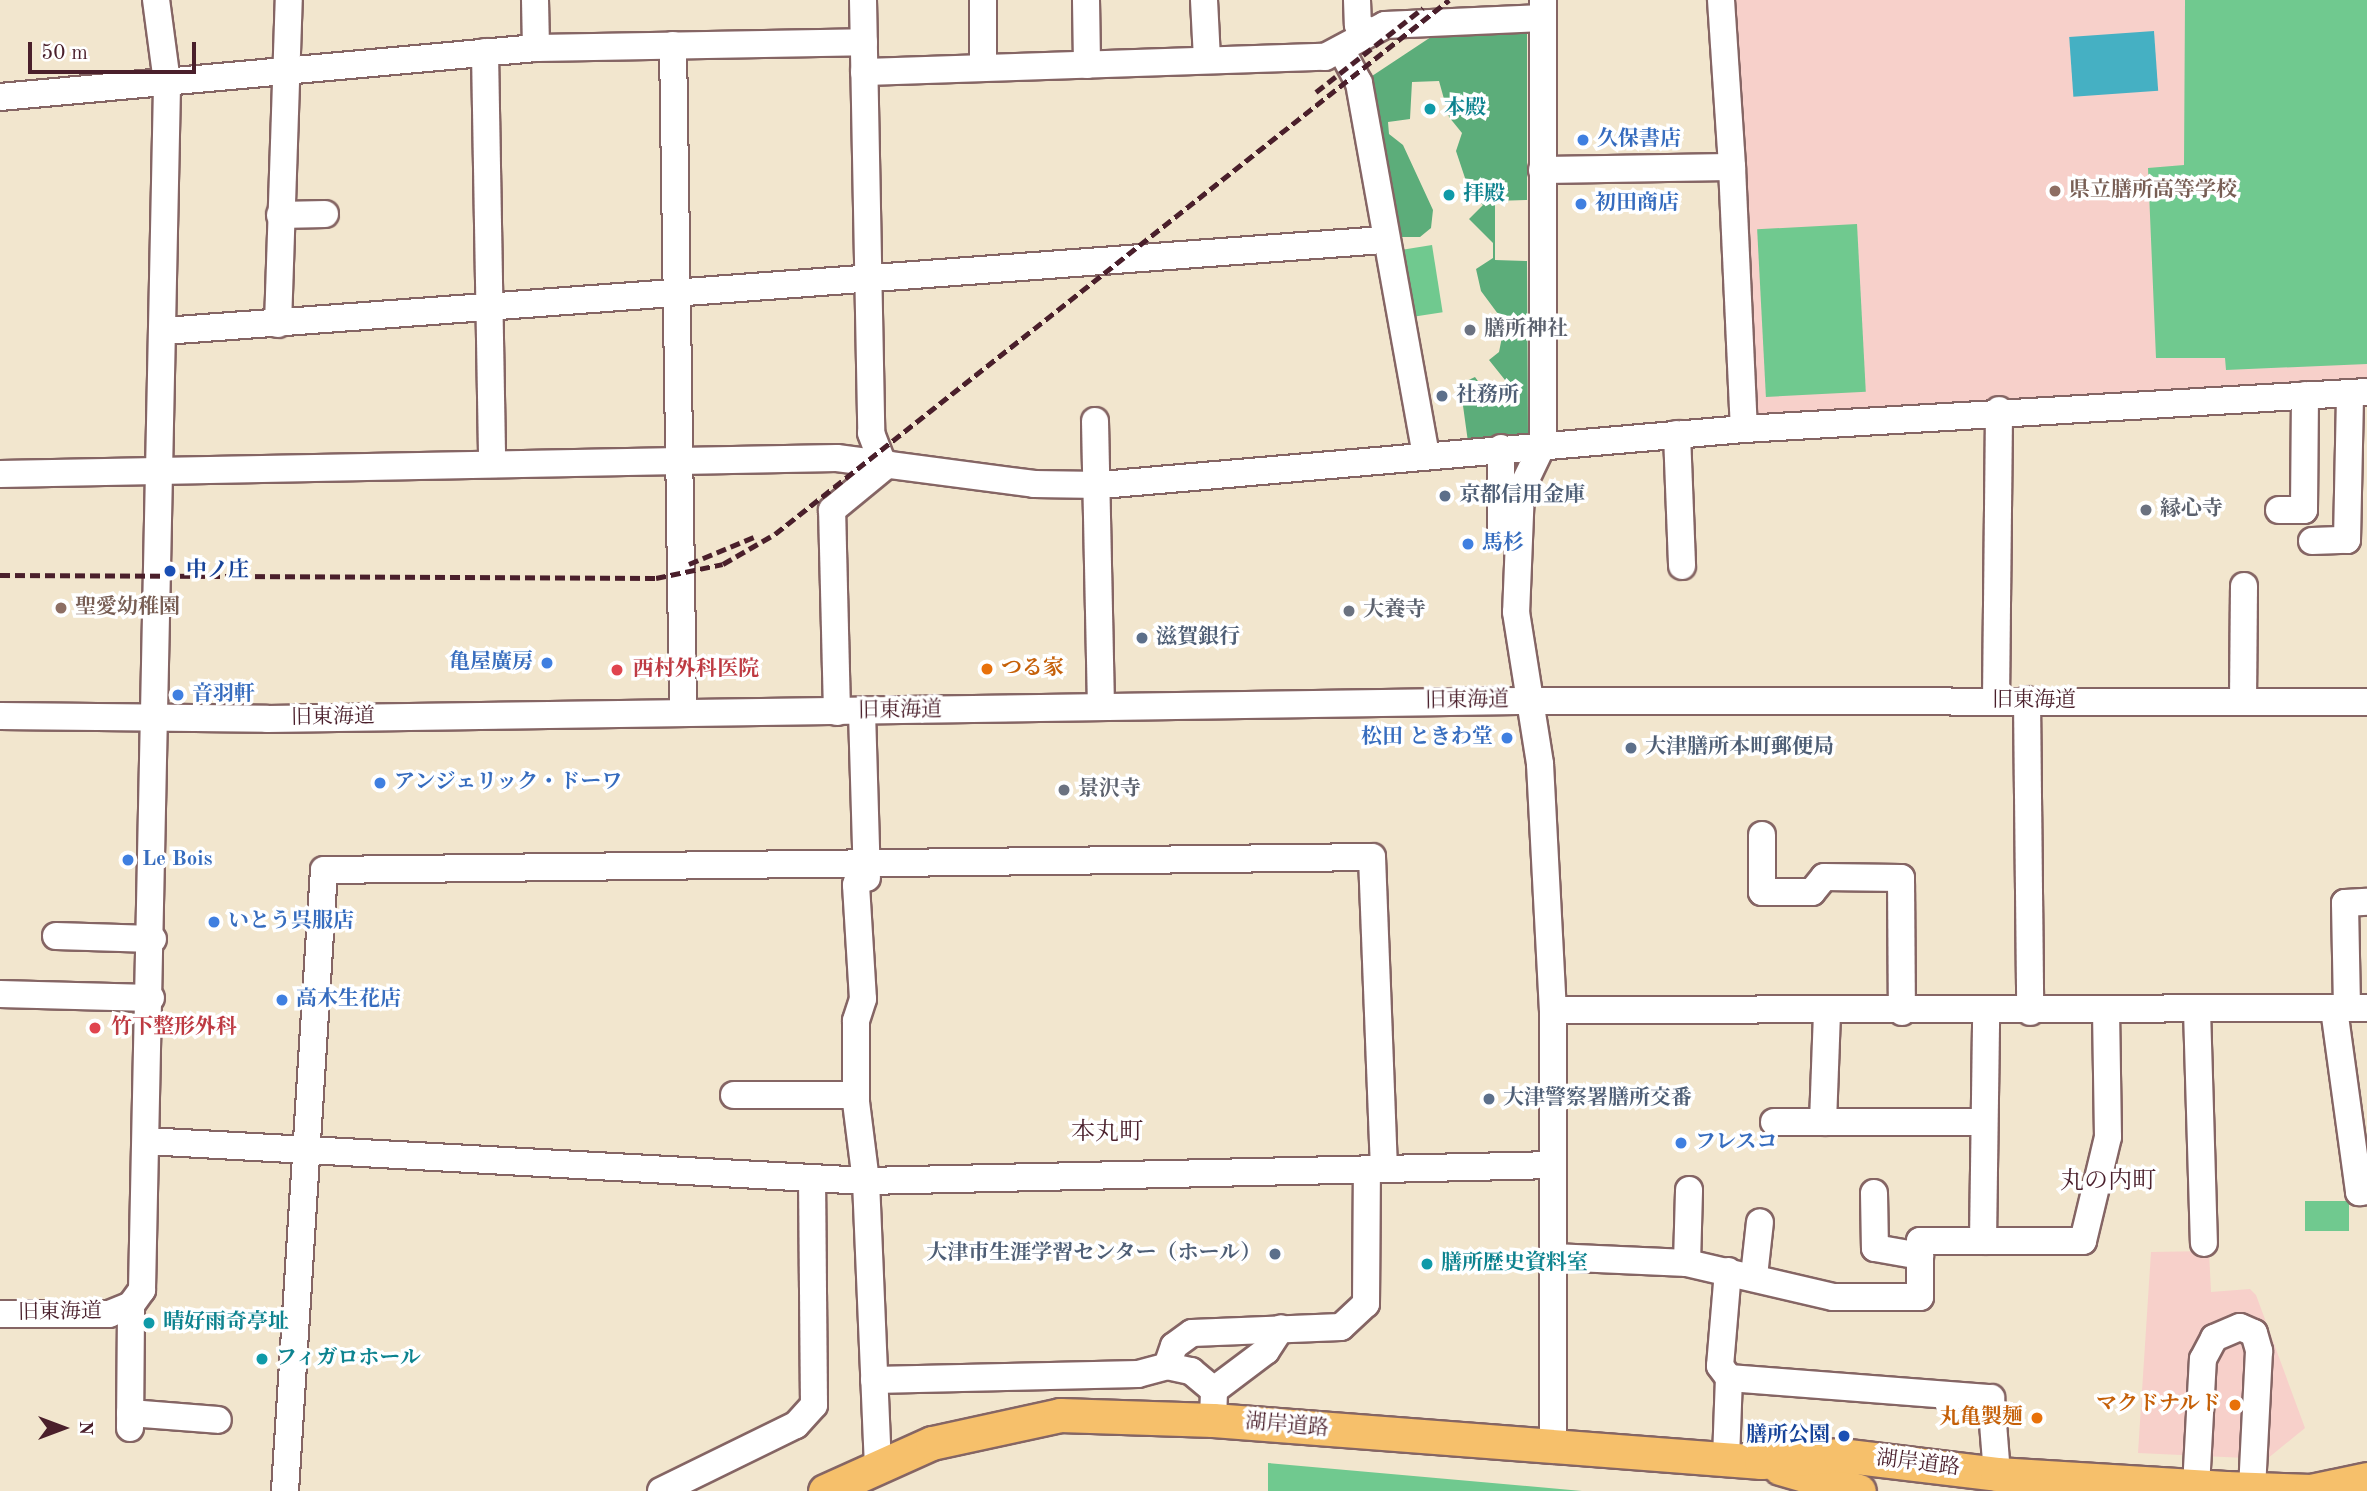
<!DOCTYPE html>
<meta charset="utf-8">
<style>
body{margin:0}
#map{position:relative;width:2367px;height:1491px;overflow:hidden;background:#f2e6ce;font-family:"Old Standard TT","Noto Serif JP",serif}
div>[style]{position:absolute}
[style*='--x']{left:calc(var(--x)*1px);top:calc(var(--y)*1px);width:calc(var(--w)*1px);rotate:calc(var(--a)*1deg)}
.built>*{inset:0;background:#f7d0ca}
.green>*{inset:0;background:#70c98f;transform-origin:0 0}
.forest>*{inset:0;background:#5cad7a}
.water>*{inset:0;background:#45b0c3;transform-origin:0 0}
.roads{filter:drop-shadow(2px 0 #856564) drop-shadow(-2px 0 #856564) drop-shadow(0 2px #856564) drop-shadow(0 -2px #856564)}
.minor>*{height:26px;margin:-13px;padding:0 13px;transform-origin:13px;border-radius:13px;background:#fff}
.major>*{height:33px;margin:-16.5px;padding:0 16.5px;transform-origin:16.5px;border-radius:16.5px;background:#f6c06b}
.rail>*{height:5px;margin-top:-2.5px;transform-origin:0;background:repeating-linear-gradient(90deg,#4a1f2b 0 10px,transparent 0 15px)}
.dots>*{width:19px;height:19px;translate:-50% -50%;box-sizing:border-box;border:4px solid #fff;border-radius:50%}
span{translate:-50% -50%;white-space:nowrap;text-align:center;line-height:1.15;-webkit-text-stroke:7px #fff;paint-order:stroke}
.culture-label{font-size:21px;color:#0d838f;font-weight:700}
.left{translate:0 -50%;text-align:left}
.shop-label{font-size:21px;color:#366cbe;font-weight:700}
.right{translate:-100% -50%;text-align:right}
.education-label{font-size:21px;color:#785e54;font-weight:700}
.worship-label{font-size:21px;color:#5b616d;font-weight:700}
.service-label{font-size:21px;color:#4e5e75;font-weight:700}
.transit-label{font-size:21px;color:#164399;font-weight:700}
.food-label{font-size:21px;color:#c56008;font-weight:700}
.health-label{font-size:21px;color:#be3a42;font-weight:700}
.street-label{font-size:21px;color:#4a1f2b}
.quarter-label{font-size:24px;color:#4a1f2b}
.north{position:absolute;left:28px;top:1393px;width:70px;height:70px;-webkit-text-stroke:5px #fff;paint-order:stroke;rotate:90deg;font-size:19px;font-weight:700;line-height:28px;text-align:center;color:#4a1f2b}
.north::after{content:'';display:block;margin:auto;width:24px;height:32px;background:#4a1f2b;clip-path:polygon(50% 0,100% 100%,50% 72%,0 100%)}
.scale{position:absolute;left:28px;top:42px;width:168px;height:32px;box-sizing:border-box;border:4px solid #4a1f2b;border-top:0;padding-left:9px;font-size:21px;line-height:24px;white-space:nowrap;color:#4a1f2b;-webkit-text-stroke:5px #fff;paint-order:stroke}
</style>
<div id="map">
<div class="built">
<i style="clip-path:polygon(1731px 0,2367px 0,2367px 382px,1761px 419px,1755px 412px)"></i>
<i style="clip-path:polygon(2209px 1251px,2211px 1292px,2250px 1289px,2256px 1295px,2305px 1428px,2267px 1459px,2138px 1453px,2151px 1252px)"></i>
</div>
<div class="green">
<i style="clip-path:polygon(2185px 0,2367px 0,2367px 364px,2226px 370px,2225px 358px,2156px 358px,2148px 168px,2184px 165px)"></i>
<i style="left:1857px;top:224px;width:168px;height:100px;rotate:87deg"></i>
<i style="left:1432px;top:245px;width:68px;height:33px;rotate:81deg"></i>
<i style="left:2349px;top:1201px;width:30px;height:44px;rotate:90deg"></i>
<i style="clip-path:polygon(1268px 1463px,1582px 1491px,1268px 1491px)"></i>
</div>
<div class="forest">
<i style="clip-path:polygon(1527px 29px,1527px 200px,1495px 201px,1495px 260px,1527px 261px,1528px 436px,1468px 442px,1460px 384px,1475px 377px,1488px 395px,1505px 394px,1505px 380px,1489px 360px,1499px 352px,1503px 332px,1520px 328px,1515px 315px,1501px 318px,1481px 291px,1476px 269px,1493px 258px,1493px 243px,1469px 219px,1483px 205px,1470px 193px,1456px 151px,1462px 133px,1449px 117px,1439px 81px,1412px 82px,1410px 119px,1388px 122px,1389px 134px,1403px 145px,1433px 210px,1431px 228px,1420px 237px,1396px 237px,1369px 78px,1437px 33px)"></i>
</div>
<div class="water">
<i style="left:2154px;top:31px;width:60px;height:85px;rotate:86deg"></i>
</div>
<div class="roads">
<div class="minor">
<i style="--x:535;--y:0;--w:48;--a:88.8"></i>
<i style="--x:863;--y:0;--w:433;--a:88.9"></i>
<i style="--x:871;--y:433;--w:33;--a:69"></i>
<i style="--x:983;--y:0;--w:68;--a:90"></i>
<i style="--x:1086;--y:0;--w:65;--a:89.1"></i>
<i style="--x:1204;--y:0;--w:60;--a:87.1"></i>
<i style="--x:1357;--y:0;--w:25;--a:88"></i>
<i style="--x:1358;--y:25;--w:11;--a:27"></i>
<i style="--x:1543;--y:0;--w:444;--a:90"></i>
<i style="--x:1543;--y:444;--w:51;--a:115.6"></i>
<i style="--x:1521;--y:490;--w:122;--a:92.3"></i>
<i style="--x:1516;--y:612;--w:154;--a:81"></i>
<i style="--x:1540;--y:764;--w:246;--a:87"></i>
<i style="--x:1553;--y:1010;--w:437;--a:90"></i>
<i style="--x:1721;--y:0;--w:167;--a:86.2"></i>
<i style="--x:673;--y:45;--w:668;--a:89.14"></i>
<i style="--x:485;--y:52;--w:412;--a:89"></i>
<i style="--x:1343;--y:53;--w:34;--a:62"></i>
<i style="--x:1359;--y:83;--w:378;--a:79.8"></i>
<i style="--x:864;--y:72;--w:461;--a:-1.9"></i>
<i style="--x:1325;--y:57;--w:68;--a:-28.1"></i>
<i style="--x:1385;--y:25;--w:158;--a:-2.5"></i>
<i style="--x:0;--y:97;--w:538;--a:-5.22"></i>
<i style="--x:536;--y:48;--w:328;--a:-1"></i>
<i style="--x:1542;--y:170;--w:190;--a:-0.9"></i>
<i style="--x:1732;--y:167;--w:262;--a:87.4"></i>
<i style="--x:280;--y:215;--w:45;--a:-1.3"></i>
<i style="--x:278;--y:324;--w:324;--a:-88.1"></i>
<i style="--x:164;--y:331;--w:1222;--a:-4.27"></i>
<i style="--x:1095;--y:421;--w:284;--a:88.8"></i>
<i style="--x:1677;--y:434;--w:132;--a:87.8"></i>
<i style="--x:1501;--y:448;--w:87;--a:90"></i>
<i style="--x:0;--y:474;--w:837;--a:-1.1"></i>
<i style="--x:837;--y:458;--w:199;--a:7.5"></i>
<i style="--x:1034;--y:484;--w:67;--a:0.9"></i>
<i style="--x:1101;--y:485;--w:645;--a:-4.98"></i>
<i style="--x:1744;--y:429;--w:624;--a:-3.4"></i>
<i style="--x:2279;--y:510;--w:25;--a:0"></i>
<i style="--x:2304;--y:510;--w:115;--a:-89.5"></i>
<i style="--x:2312;--y:541;--w:35;--a:-2"></i>
<i style="--x:2347;--y:540;--w:147;--a:-88.8"></i>
<i style="--x:1996;--y:700;--w:290;--a:-89.4"></i>
<i style="--x:2027;--y:700;--w:312;--a:89.4"></i>
<i style="--x:2243;--y:701;--w:115;--a:-89.5"></i>
<i style="--x:837;--y:712;--w:202;--a:-91.4"></i>
<i style="--x:832;--y:510;--w:72;--a:-39.4"></i>
<i style="--x:862;--y:712;--w:166;--a:88.3"></i>
<i style="--x:0;--y:716;--w:267;--a:0.6"></i>
<i style="--x:267;--y:719;--w:1263;--a:-0.82"></i>
<i style="--x:1530;--y:701;--w:837;--a:0.07"></i>
<i style="--x:1762;--y:835;--w:57;--a:90"></i>
<i style="--x:1762;--y:892;--w:50;--a:0"></i>
<i style="--x:1812;--y:892;--w:19;--a:-51"></i>
<i style="--x:1824;--y:877;--w:77;--a:0.7"></i>
<i style="--x:1901;--y:878;--w:134;--a:89.6"></i>
<i style="--x:863;--y:862;--w:24;--a:107"></i>
<i style="--x:856;--y:885;--w:114;--a:86.5"></i>
<i style="--x:863;--y:999;--w:23;--a:108"></i>
<i style="--x:856;--y:1021;--w:81;--a:90"></i>
<i style="--x:856;--y:1102;--w:80;--a:82.8"></i>
<i style="--x:866;--y:1181;--w:285;--a:87.6"></i>
<i style="--x:56;--y:936;--w:97;--a:1.8"></i>
<i style="--x:0;--y:994;--w:151;--a:1.5"></i>
<i style="--x:2347;--y:1008;--w:105;--a:-91.1"></i>
<i style="--x:2345;--y:903;--w:22;--a:-3"></i>
<i style="--x:2334;--y:1009;--w:185;--a:82.2"></i>
<i style="--x:2359;--y:1192;--w:8;--a:-7"></i>
<i style="--x:1553;--y:1010;--w:814;--a:-0.14"></i>
<i style="--x:2197;--y:1010;--w:233;--a:88.3"></i>
<i style="--x:734;--y:1095;--w:122;--a:0"></i>
<i style="--x:1774;--y:1122;--w:210;--a:0"></i>
<i style="--x:1823;--y:1122;--w:110;--a:-87.9"></i>
<i style="--x:146;--y:1141;--w:721;--a:3.18"></i>
<i style="--x:866;--y:1181;--w:687;--a:-1.33"></i>
<i style="--x:1874;--y:1193;--w:55;--a:89"></i>
<i style="--x:1875;--y:1248;--w:46;--a:10.1"></i>
<i style="--x:1983;--y:1241;--w:229;--a:-89.2"></i>
<i style="--x:1553;--y:1257;--w:134;--a:2.6"></i>
<i style="--x:1687;--y:1263;--w:150;--a:13.1"></i>
<i style="--x:1833;--y:1297;--w:87;--a:0"></i>
<i style="--x:1920;--y:1297;--w:56;--a:-90"></i>
<i style="--x:1920;--y:1241;--w:163;--a:0"></i>
<i style="--x:2083;--y:1241;--w:107;--a:-76.5"></i>
<i style="--x:2108;--y:1137;--w:126;--a:-90.9"></i>
<i style="--x:1687;--y:1263;--w:73;--a:-88.4"></i>
<i style="--x:1728;--y:1271;--w:95;--a:94.8"></i>
<i style="--x:1720;--y:1366;--w:15;--a:53"></i>
<i style="--x:1754;--y:1276;--w:54;--a:-83.7"></i>
<i style="--x:0;--y:1314;--w:109;--a:0"></i>
<i style="--x:109;--y:1314;--w:24;--a:-22"></i>
<i style="--x:131;--y:1305;--w:19;--a:-54"></i>
<i style="--x:142;--y:1290;--w:1208;--a:-88.81"></i>
<i style="--x:167;--y:82;--w:83;--a:-97.6"></i>
<i style="--x:1167;--y:1366;--w:25;--a:12"></i>
<i style="--x:1191;--y:1371;--w:30;--a:40"></i>
<i style="--x:874;--y:1380;--w:264;--a:-1.3"></i>
<i style="--x:1138;--y:1374;--w:30;--a:-15"></i>
<i style="--x:1167;--y:1366;--w:21;--a:-71"></i>
<i style="--x:1174;--y:1346;--w:22;--a:-36"></i>
<i style="--x:1192;--y:1333;--w:149;--a:-2.3"></i>
<i style="--x:1341;--y:1327;--w:34;--a:-43"></i>
<i style="--x:1366;--y:1304;--w:134;--a:-89.6"></i>
<i style="--x:130;--y:1413;--w:88;--a:4.5"></i>
<i style="--x:1213;--y:1420;--w:30;--a:-88"></i>
<i style="--x:1214;--y:1390;--w:65;--a:-36.9"></i>
<i style="--x:1266;--y:1351;--w:27;--a:-57"></i>
<i style="--x:130;--y:1428;--w:123;--a:-89.5"></i>
<i style="--x:1726;--y:1459;--w:81;--a:-87.9"></i>
<i style="--x:1729;--y:1378;--w:263;--a:4.4"></i>
<i style="--x:1991;--y:1398;--w:76;--a:85.5"></i>
<i style="--x:2196;--y:1487;--w:128;--a:-86.9"></i>
<i style="--x:2203;--y:1359;--w:24;--a:-62"></i>
<i style="--x:2214;--y:1338;--w:28;--a:-23"></i>
<i style="--x:2240;--y:1327;--w:15;--a:23"></i>
<i style="--x:2254;--y:1333;--w:19;--a:74"></i>
<i style="--x:2259;--y:1351;--w:138;--a:92.9"></i>
<i style="--x:285;--y:1491;--w:622;--a:-86.41"></i>
<i style="--x:324;--y:870;--w:1048;--a:-0.71"></i>
<i style="--x:1372;--y:857;--w:312;--a:87.8"></i>
<i style="--x:661;--y:1491;--w:150;--a:-26.1"></i>
<i style="--x:796;--y:1425;--w:27;--a:-48"></i>
<i style="--x:814;--y:1405;--w:227;--a:-90.5"></i>
</div>
<div class="major">
<i style="--x:1780;--y:1468;--w:82;--a:16.2"></i>
<i style="--x:825;--y:1491;--w:117;--a:-24.2"></i>
<i style="--x:932;--y:1443;--w:131;--a:-12.3"></i>
<i style="--x:1060;--y:1415;--w:153;--a:1.9"></i>
<i style="--x:1213;--y:1420;--w:550;--a:4.38"></i>
<i style="--x:1761;--y:1462;--w:79;--a:-5.1"></i>
<i style="--x:1840;--y:1455;--w:158;--a:6.9"></i>
<i style="--x:1997;--y:1474;--w:229;--a:3.5"></i>
<i style="--x:2226;--y:1488;--w:85;--a:2"></i>
<i style="--x:2311;--y:1491;--w:57;--a:-12.1"></i>
</div>
</div>
<div class="rail">
<i style="--x:1316;--y:92;--w:136;--a:-38.1"></i>
<i style="--x:689;--y:564;--w:70;--a:-22.6"></i>
<i style="--x:0;--y:575;--w:656;--a:0.26"></i>
<i style="--x:656;--y:578;--w:68;--a:-11.8"></i>
<i style="--x:723;--y:564;--w:60;--a:-30"></i>
<i style="--x:775;--y:534;--w:860;--a:-38.39"></i>
</div>
<div class="dots">
<i style="left:1430px;top:109px;background:#0f9aa8"></i>
<i style="left:1583px;top:140px;background:#3f7fe0"></i>
<i style="left:2055px;top:191px;background:#8d6e63"></i>
<i style="left:1449px;top:195px;background:#0f9aa8"></i>
<i style="left:1581px;top:204px;background:#3f7fe0"></i>
<i style="left:1470px;top:330px;background:#6b7280"></i>
<i style="left:1442px;top:396px;background:#5c6f8a"></i>
<i style="left:1445px;top:496px;background:#5c6f8a"></i>
<i style="left:2146px;top:510px;background:#6b7280"></i>
<i style="left:1468px;top:544px;background:#3f7fe0"></i>
<i style="left:170px;top:571px;background:#1a4fb4"></i>
<i style="left:61px;top:608px;background:#8d6e63"></i>
<i style="left:1349px;top:611px;background:#6b7280"></i>
<i style="left:1142px;top:638px;background:#5c6f8a"></i>
<i style="left:547px;top:663px;background:#3f7fe0"></i>
<i style="left:987px;top:669px;background:#e8710a"></i>
<i style="left:617px;top:670px;background:#e0444e"></i>
<i style="left:178px;top:695px;background:#3f7fe0"></i>
<i style="left:1507px;top:738px;background:#3f7fe0"></i>
<i style="left:1631px;top:748px;background:#5c6f8a"></i>
<i style="left:380px;top:783px;background:#3f7fe0"></i>
<i style="left:1064px;top:790px;background:#6b7280"></i>
<i style="left:128px;top:860px;background:#3f7fe0"></i>
<i style="left:214px;top:922px;background:#3f7fe0"></i>
<i style="left:282px;top:1000px;background:#3f7fe0"></i>
<i style="left:95px;top:1028px;background:#e0444e"></i>
<i style="left:1489px;top:1099px;background:#5c6f8a"></i>
<i style="left:1681px;top:1143px;background:#3f7fe0"></i>
<i style="left:1275px;top:1254px;background:#5c6f8a"></i>
<i style="left:1427px;top:1264px;background:#0f9aa8"></i>
<i style="left:149px;top:1323px;background:#0f9aa8"></i>
<i style="left:262px;top:1359px;background:#0f9aa8"></i>
<i style="left:2235px;top:1405px;background:#e8710a"></i>
<i style="left:2037px;top:1418px;background:#e8710a"></i>
<i style="left:1844px;top:1436px;background:#1a4fb4"></i>
</div>
<div class="culture-label">
<span class="left" style="left:1444px;top:109px">本殿</span>
<span class="left" style="left:1463px;top:195px">拝殿</span>
<span class="left" style="left:1441px;top:1264px">膳所歴史資料室</span>
<span class="left" style="left:163px;top:1323px">晴好雨奇亭址</span>
<span class="left" style="left:276px;top:1359px">フィガロホール</span>
</div>
<div class="shop-label">
<span class="left" style="left:1597px;top:140px">久保書店</span>
<span class="left" style="left:1595px;top:204px">初田商店</span>
<span class="left" style="left:1482px;top:544px">馬杉</span>
<span class="right" style="left:533px;top:663px">亀屋廣房</span>
<span class="left" style="left:192px;top:695px">音羽軒</span>
<span class="right" style="left:1493px;top:738px">松田 ときわ堂</span>
<span class="left" style="left:394px;top:783px">アンジェリック・ドーワ</span>
<span class="left" style="left:142px;top:860px">Le Bois</span>
<span class="left" style="left:228px;top:922px">いとう呉服店</span>
<span class="left" style="left:296px;top:1000px">高木生花店</span>
<span class="left" style="left:1695px;top:1143px">フレスコ</span>
</div>
<div class="education-label">
<span class="left" style="left:2069px;top:191px">県立膳所高等学校</span>
<span class="left" style="left:75px;top:608px">聖愛幼稚園</span>
</div>
<div class="worship-label">
<span class="left" style="left:1484px;top:330px">膳所神社</span>
<span class="left" style="left:2160px;top:510px">縁心寺</span>
<span class="left" style="left:1363px;top:611px">大養寺</span>
<span class="left" style="left:1078px;top:790px">景沢寺</span>
</div>
<div class="service-label">
<span class="left" style="left:1456px;top:396px">社務所</span>
<span class="left" style="left:1459px;top:496px">京都信用金庫</span>
<span class="left" style="left:1156px;top:638px">滋賀銀行</span>
<span class="left" style="left:1645px;top:748px">大津膳所本町郵便局</span>
<span class="left" style="left:1503px;top:1099px">大津警察署膳所交番</span>
<span class="right" style="left:1261px;top:1254px">大津市生涯学習センター（ホール）</span>
</div>
<div class="transit-label">
<span class="left" style="left:186px;top:571px">中ノ庄</span>
<span class="right" style="left:1830px;top:1436px">膳所公園</span>
</div>
<div class="food-label">
<span class="left" style="left:1001px;top:669px">つる家</span>
<span class="right" style="left:2221px;top:1405px">マクドナルド</span>
<span class="right" style="left:2023px;top:1418px">丸亀製麺</span>
</div>
<div class="health-label">
<span class="left" style="left:633px;top:670px">西村外科医院</span>
<span class="left" style="left:111px;top:1028px">竹下整形外科</span>
</div>
<div class="street-label">
<span style="left:1467px;top:701px;rotate:-1deg">旧東海道</span>
<span style="left:2034px;top:701px">旧東海道</span>
<span style="left:900px;top:711px;rotate:-1deg">旧東海道</span>
<span style="left:333px;top:718px;rotate:-1deg">旧東海道</span>
<span style="left:60px;top:1313px;rotate:-1deg">旧東海道</span>
<span style="left:1287px;top:1426px;rotate:5deg">湖岸道路</span>
<span style="left:1918px;top:1464px;rotate:7deg">湖岸道路</span>
</div>
<div class="quarter-label">
<span style="left:1107px;top:1134px">本丸町</span>
<span style="left:2108px;top:1183px">丸の内町</span>
</div>
<div class="north">N</div>
<div class="scale">50 m</div>
</div>
